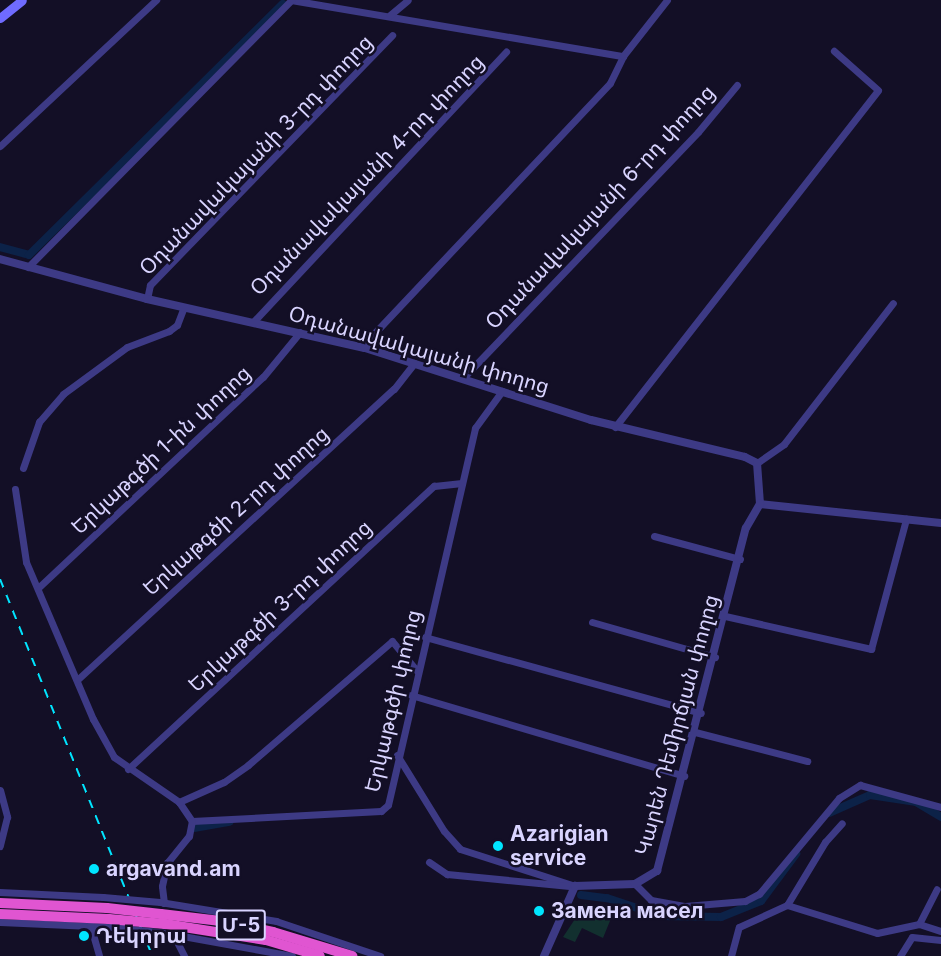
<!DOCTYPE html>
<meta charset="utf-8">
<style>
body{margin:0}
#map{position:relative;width:941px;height:956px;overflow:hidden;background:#130f26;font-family:Inter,"Noto Sans Armenian",sans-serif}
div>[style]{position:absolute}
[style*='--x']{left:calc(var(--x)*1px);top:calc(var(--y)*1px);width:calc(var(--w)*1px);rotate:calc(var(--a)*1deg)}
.green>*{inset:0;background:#12302f}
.canal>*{height:8px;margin:-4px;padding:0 4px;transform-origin:4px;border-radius:4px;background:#0c2248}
.minor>*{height:7px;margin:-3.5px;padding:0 3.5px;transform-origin:3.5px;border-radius:3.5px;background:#3d3a85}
.tertiary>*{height:8px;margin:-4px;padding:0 4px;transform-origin:4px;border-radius:4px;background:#3d3a85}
.secondary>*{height:9px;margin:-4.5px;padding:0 4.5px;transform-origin:4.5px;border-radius:4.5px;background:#6f6bff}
.trunk>*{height:10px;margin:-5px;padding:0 5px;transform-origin:5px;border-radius:5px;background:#e055d1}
.rail>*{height:2px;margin-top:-1px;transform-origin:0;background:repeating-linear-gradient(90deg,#00e5ff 0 9px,transparent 0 17px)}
.minor-bridge>*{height:7px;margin:-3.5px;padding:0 3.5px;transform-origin:3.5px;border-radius:3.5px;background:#3d3a85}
.trunk-bridge>*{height:10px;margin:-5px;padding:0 5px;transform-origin:5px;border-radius:5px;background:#e055d1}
.dots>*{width:16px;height:16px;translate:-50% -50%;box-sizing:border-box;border:3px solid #130f26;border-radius:50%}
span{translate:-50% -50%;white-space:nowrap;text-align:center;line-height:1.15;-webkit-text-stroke:5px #130f26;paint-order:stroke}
.shield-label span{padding:2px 4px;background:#130f26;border:2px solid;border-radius:4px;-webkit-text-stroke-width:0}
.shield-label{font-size:20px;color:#d9d4ff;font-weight:700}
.street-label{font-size:21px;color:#d9d4ff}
.poi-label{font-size:21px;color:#d9d4ff;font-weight:700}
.left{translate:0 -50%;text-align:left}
</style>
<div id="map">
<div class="green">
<i style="clip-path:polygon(585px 904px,614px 911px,603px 938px,582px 928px,575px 942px,563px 937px)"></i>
</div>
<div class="canal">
<i style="--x:0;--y:247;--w:30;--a:15"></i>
<i style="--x:29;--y:255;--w:357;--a:-44.7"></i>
<i style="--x:829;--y:813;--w:45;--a:-23.7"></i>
<i style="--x:870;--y:795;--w:47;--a:8.7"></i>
<i style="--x:916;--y:802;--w:29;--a:31"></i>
<i style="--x:194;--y:828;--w:36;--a:-10"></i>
<i style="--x:581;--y:895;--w:26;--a:7"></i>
<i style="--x:607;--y:898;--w:57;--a:18.4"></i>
<i style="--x:661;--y:916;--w:60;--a:1"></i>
<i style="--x:721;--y:917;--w:43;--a:-21.8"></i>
<i style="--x:761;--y:901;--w:59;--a:-53.3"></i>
</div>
<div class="minor">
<i style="--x:291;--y:0;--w:337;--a:9.6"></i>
<i style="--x:390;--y:15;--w:23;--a:-40"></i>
<i style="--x:0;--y:146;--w:214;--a:-43.1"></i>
<i style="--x:28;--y:267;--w:375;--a:-45.4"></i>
<i style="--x:147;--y:299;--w:14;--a:-78"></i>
<i style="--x:150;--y:285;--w:348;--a:-45.9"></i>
<i style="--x:254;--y:321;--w:369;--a:-46.9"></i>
<i style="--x:365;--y:348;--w:7;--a:-74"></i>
<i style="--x:367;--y:341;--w:354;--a:-46.7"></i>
<i style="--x:610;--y:83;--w:30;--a:-64"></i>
<i style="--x:623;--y:56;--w:71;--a:-51.8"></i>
<i style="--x:463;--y:378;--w:340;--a:-46.3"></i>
<i style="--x:698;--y:132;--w:61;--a:-50.3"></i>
<i style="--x:615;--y:427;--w:427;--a:-52"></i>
<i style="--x:878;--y:90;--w:59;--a:-138.4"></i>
<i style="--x:757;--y:463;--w:33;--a:-35"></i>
<i style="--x:784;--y:444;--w:178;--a:-52.3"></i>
<i style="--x:23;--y:468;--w:49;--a:-70.8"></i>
<i style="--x:39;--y:422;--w:37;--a:-49"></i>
<i style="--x:63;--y:394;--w:79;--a:-36.3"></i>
<i style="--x:127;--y:347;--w:45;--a:-20.9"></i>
<i style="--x:169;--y:331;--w:10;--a:-37"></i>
<i style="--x:177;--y:325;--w:19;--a:-69"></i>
<i style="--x:15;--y:489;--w:74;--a:81.4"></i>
<i style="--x:26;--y:562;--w:171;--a:66.9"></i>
<i style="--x:93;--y:719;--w:43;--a:61.1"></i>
<i style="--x:114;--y:757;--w:79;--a:34.7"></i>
<i style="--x:179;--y:802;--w:23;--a:56"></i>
<i style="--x:654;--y:536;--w:89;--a:15"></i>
<i style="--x:39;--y:587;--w:307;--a:-43.2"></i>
<i style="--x:263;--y:377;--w:58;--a:-50.6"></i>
<i style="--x:725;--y:616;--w:150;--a:12.7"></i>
<i style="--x:871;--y:649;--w:135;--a:-74.9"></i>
<i style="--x:592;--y:622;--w:128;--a:15.9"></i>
<i style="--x:425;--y:637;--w:286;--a:15.4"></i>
<i style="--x:77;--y:680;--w:430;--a:-42.6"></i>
<i style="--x:394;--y:389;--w:33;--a:-52"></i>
<i style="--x:411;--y:695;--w:285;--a:16.5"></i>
<i style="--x:695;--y:732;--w:116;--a:14.5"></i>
<i style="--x:397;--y:755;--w:89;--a:58.3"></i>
<i style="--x:444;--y:831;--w:24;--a:48"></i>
<i style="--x:460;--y:849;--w:121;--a:17.8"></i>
<i style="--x:128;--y:769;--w:417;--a:-42.8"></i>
<i style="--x:434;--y:486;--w:28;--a:-6"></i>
<i style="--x:0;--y:790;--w:28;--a:75"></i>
<i style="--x:7;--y:817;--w:30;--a:104"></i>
<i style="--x:179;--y:802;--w:49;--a:-24"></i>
<i style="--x:224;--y:782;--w:29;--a:-35"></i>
<i style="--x:248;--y:765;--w:190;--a:-40.7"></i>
<i style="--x:392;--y:641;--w:39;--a:50"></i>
<i style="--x:192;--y:821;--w:189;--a:-3"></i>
<i style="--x:381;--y:811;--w:9;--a:-41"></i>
<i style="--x:388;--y:805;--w:387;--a:-77"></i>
<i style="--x:475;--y:428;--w:46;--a:-53.9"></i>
<i style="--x:429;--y:862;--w:22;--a:34"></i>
<i style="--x:447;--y:874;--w:123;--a:5.6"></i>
<i style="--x:635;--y:884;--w:23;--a:45"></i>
<i style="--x:651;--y:900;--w:35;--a:10"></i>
<i style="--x:685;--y:906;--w:60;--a:-4.8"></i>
<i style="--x:745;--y:901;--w:16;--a:-27"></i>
<i style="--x:759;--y:894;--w:125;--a:-50.2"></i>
<i style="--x:839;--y:798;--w:25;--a:-32"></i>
<i style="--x:860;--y:785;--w:84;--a:15.2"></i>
<i style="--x:0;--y:892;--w:103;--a:2.8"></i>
<i style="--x:160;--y:902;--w:118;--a:9.3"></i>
<i style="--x:276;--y:921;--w:110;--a:18.6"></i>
<i style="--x:164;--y:903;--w:17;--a:-97"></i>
<i style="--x:162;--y:886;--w:24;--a:-78"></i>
<i style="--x:167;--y:863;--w:35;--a:-51"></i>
<i style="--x:189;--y:836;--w:15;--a:-79"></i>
<i style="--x:787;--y:905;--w:94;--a:17.3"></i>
<i style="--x:877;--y:933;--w:43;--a:-12.1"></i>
<i style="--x:0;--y:922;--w:114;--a:2.5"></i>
<i style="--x:90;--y:924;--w:33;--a:74"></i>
<i style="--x:919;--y:924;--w:39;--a:-63"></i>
<i style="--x:919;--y:924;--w:23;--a:18"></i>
<i style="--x:166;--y:933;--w:128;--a:10.3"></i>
<i style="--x:173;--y:934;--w:25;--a:63"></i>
<i style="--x:731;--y:956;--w:30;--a:-75"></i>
<i style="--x:739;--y:927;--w:53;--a:-24.6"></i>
<i style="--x:787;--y:905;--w:74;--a:-58.9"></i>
<i style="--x:825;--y:842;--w:25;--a:-48"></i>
<i style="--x:900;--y:956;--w:22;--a:-58"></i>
<i style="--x:912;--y:937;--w:29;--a:6"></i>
</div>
<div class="tertiary">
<i style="--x:0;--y:259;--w:152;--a:15.2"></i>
<i style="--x:147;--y:299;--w:223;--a:12.7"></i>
<i style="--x:365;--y:348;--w:237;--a:17.7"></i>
<i style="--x:591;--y:420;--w:158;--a:13.5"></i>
<i style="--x:745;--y:457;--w:13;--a:27"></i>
<i style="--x:757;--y:463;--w:41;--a:85.8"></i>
<i style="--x:760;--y:504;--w:182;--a:6"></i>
<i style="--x:544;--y:956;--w:77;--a:-66.1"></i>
<i style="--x:575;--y:886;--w:60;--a:-1.9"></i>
<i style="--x:635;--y:884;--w:26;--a:-31"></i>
<i style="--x:657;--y:871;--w:354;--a:-75.5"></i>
<i style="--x:746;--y:528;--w:28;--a:-60"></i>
</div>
<div class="secondary">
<i style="--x:0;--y:18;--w:28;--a:-39"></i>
</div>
<div class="trunk">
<i style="--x:0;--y:903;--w:107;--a:2.7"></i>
<i style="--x:0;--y:914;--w:109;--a:2.6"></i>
<i style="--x:161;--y:914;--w:60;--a:6.7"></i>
<i style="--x:221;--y:921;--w:53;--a:11.9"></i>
<i style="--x:273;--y:932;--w:83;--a:16.9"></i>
<i style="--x:165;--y:924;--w:102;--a:9"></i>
<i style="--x:266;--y:940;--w:56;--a:16.5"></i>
</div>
<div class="rail">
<i style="--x:0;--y:579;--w:406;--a:68"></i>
</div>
<div class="minor-bridge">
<i style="--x:103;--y:897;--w:57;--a:5"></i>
<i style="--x:114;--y:927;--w:52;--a:6.6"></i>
</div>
<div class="trunk-bridge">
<i style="--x:107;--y:908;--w:54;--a:6.3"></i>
<i style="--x:109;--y:919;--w:56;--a:5.1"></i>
</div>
<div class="dots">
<i style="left:498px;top:846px;background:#00e5ff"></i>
<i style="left:94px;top:869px;background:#00e5ff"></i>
<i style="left:539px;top:911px;background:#00e5ff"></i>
<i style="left:84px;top:936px;background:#00e5ff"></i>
</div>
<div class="shield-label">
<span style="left:241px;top:925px">Մ-5</span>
</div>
<div class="street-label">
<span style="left:256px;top:155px;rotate:-46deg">Օդանավակայանի 3-րդ փողոց</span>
<span style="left:367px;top:175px;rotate:-46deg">Օդանավակայանի 4-րդ փողոց</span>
<span style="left:600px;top:207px;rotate:-47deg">Օդանավակայանի 6-րդ փողոց</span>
<span style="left:419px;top:350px;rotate:16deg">Օդանավակայանի փողոց</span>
<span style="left:161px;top:450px;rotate:-43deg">Երկաթգծի 1-ին փողոց</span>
<span style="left:236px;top:511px;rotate:-42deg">Երկաթգծի 2-րդ փողոց</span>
<span style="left:280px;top:606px;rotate:-43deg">Երկաթգծի 3-րդ փողոց</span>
<span style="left:393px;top:701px;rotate:-77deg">Երկաթգծի փողոց</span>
<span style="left:677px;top:725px;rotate:-75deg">Կարեն Դեմիրճյան փողոց</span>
</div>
<div class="poi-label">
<span class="left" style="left:510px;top:846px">Azarigian<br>service</span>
<span class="left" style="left:106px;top:869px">argavand.am</span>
<span class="left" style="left:551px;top:911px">Замена масел</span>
<span class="left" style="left:96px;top:936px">Դեկորա</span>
</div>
</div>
